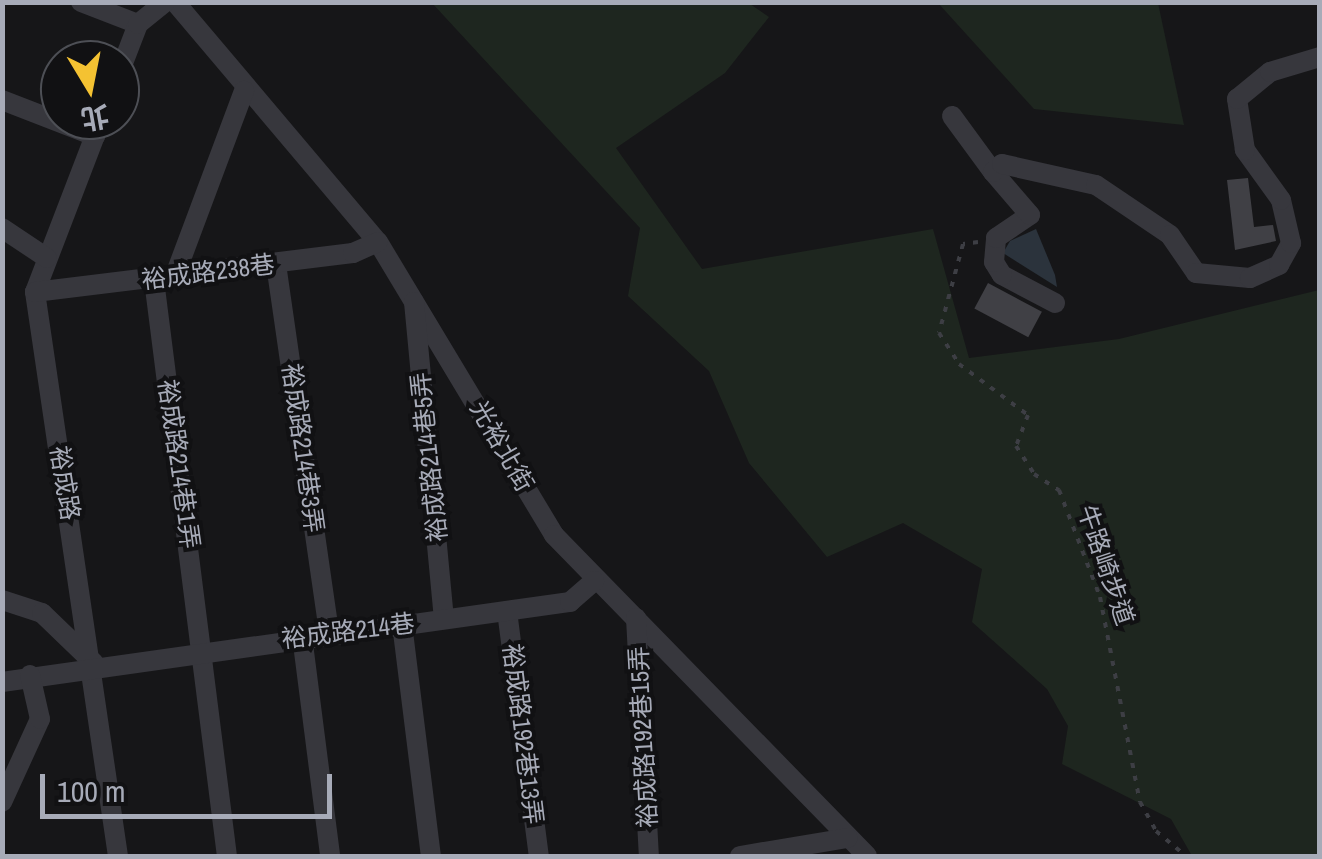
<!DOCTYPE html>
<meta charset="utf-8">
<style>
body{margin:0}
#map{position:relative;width:1322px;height:859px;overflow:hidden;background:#161618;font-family:"Archivo Narrow","Noto Sans TC",sans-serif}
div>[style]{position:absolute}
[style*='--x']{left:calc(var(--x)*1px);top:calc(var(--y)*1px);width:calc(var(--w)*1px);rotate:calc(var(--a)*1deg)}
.green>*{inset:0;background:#1e261f}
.water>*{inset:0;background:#2b333c}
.building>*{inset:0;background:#404045;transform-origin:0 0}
.path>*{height:4px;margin-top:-2px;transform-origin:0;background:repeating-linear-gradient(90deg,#3d3e44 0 5px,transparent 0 13px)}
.minor>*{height:20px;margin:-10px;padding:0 10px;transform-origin:10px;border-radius:10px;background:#37373d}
span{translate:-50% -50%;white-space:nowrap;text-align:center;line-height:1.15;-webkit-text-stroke:8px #111113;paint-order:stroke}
.street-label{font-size:25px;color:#a7abb8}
.frame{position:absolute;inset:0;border:5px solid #a7abb8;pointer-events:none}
.north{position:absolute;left:40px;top:40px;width:100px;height:100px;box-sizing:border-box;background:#111113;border:2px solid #4d4f55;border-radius:50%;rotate:170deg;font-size:28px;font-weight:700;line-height:40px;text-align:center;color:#a7abb8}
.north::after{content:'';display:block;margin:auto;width:35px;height:45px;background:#f4c232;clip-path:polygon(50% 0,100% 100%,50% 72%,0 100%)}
.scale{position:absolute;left:40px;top:774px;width:292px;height:45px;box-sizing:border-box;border:5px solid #a7abb8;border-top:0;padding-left:12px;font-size:30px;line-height:35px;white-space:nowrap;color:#a7abb8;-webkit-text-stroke:8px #111113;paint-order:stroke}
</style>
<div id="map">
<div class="green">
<i style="clip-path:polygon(747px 2px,769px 17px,725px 73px,616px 148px,702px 269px,933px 229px,969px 358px,1119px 339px,1319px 290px,1319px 856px,1192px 856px,1171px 819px,1062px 764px,1068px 726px,1047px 689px,972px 622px,982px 569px,903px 523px,827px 557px,749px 463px,709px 371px,628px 296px,640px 228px,432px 3px)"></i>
<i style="clip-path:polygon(938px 3px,1158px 3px,1184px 125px,1034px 109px)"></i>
</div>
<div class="water">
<i style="clip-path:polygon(1036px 229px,1055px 275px,1057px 287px,1003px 253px,1010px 241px)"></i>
</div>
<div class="building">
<i style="clip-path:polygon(1248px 178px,1254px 227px,1273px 225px,1276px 241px,1235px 250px,1227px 180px)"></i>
<i style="left:988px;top:283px;width:61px;height:29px;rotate:28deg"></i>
</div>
<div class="path">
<i style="--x:978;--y:242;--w:15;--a:172"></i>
<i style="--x:963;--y:244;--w:92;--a:105.1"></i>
<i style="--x:939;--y:333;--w:37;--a:57"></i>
<i style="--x:959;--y:364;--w:86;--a:36.5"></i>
<i style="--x:1028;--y:415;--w:33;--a:111"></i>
<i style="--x:1016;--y:446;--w:33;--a:57"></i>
<i style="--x:1034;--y:474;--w:30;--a:33"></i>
<i style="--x:1059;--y:490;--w:115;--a:69"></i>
<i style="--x:1100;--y:597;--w:209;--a:79"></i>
<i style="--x:1140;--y:802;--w:33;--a:61"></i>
<i style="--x:1156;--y:831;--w:39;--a:40"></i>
</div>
<div class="minor">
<i style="--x:81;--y:2;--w:61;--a:21.1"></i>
<i style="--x:175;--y:2;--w:314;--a:49.8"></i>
<i style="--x:378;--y:242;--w:342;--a:59"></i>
<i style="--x:554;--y:535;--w:448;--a:45.7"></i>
<i style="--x:120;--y:71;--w:50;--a:-69"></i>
<i style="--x:138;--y:24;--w:35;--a:-39"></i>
<i style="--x:2;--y:100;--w:100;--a:21.2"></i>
<i style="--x:952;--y:116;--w:69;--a:53.8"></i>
<i style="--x:101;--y:120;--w:184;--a:111"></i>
<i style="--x:35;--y:292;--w:570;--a:81.63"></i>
<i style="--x:2;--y:228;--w:54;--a:33.7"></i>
<i style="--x:276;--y:264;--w:373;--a:81.8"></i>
<i style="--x:174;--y:278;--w:200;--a:-69.5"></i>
<i style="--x:154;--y:280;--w:581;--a:82.78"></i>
<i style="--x:35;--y:292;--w:320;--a:-7"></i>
<i style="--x:353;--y:253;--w:27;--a:-24"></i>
<i style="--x:414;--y:302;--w:317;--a:84.6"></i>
<i style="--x:1055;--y:303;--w:60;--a:-152.2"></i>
<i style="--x:1002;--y:275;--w:15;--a:-122"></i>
<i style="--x:994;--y:262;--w:24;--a:-85"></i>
<i style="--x:996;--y:238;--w:41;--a:-34.1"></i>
<i style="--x:1030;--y:215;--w:57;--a:-130.7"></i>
<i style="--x:993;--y:172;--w:12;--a:-42"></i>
<i style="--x:1002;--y:164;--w:96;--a:12.6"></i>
<i style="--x:1096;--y:185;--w:89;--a:34"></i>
<i style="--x:1170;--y:235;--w:46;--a:55.6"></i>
<i style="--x:1196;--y:273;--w:54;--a:5.3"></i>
<i style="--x:1250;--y:278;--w:32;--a:-24"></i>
<i style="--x:1279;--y:265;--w:25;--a:-61"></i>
<i style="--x:1291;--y:243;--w:44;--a:-103.1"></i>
<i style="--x:1281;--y:200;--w:62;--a:-125.8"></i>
<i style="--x:1245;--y:150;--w:52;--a:-98.9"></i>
<i style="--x:1237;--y:99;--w:43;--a:-39.3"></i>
<i style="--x:1270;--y:72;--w:52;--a:-16.7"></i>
<i style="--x:2;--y:600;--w:42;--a:18"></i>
<i style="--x:42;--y:613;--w:72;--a:43.9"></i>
<i style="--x:507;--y:611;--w:247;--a:82.6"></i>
<i style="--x:636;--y:618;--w:238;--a:86.9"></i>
<i style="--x:402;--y:624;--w:234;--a:82.9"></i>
<i style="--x:302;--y:636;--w:222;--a:82.7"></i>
<i style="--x:2;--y:682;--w:574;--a:-8.02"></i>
<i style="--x:570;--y:602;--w:32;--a:-41"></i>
<i style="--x:2;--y:802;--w:91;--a:-65.4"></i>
<i style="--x:40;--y:719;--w:45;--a:-102.8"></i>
<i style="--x:740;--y:856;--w:109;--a:-9.5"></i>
</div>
<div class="street-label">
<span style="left:208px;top:272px;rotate:-7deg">裕成路238巷</span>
<span style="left:502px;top:446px;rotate:60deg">光裕北街</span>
<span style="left:303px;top:448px;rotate:82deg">裕成路214巷3弄</span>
<span style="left:429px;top:457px;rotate:-96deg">裕成路214巷5弄</span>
<span style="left:179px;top:464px;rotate:82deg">裕成路214巷1弄</span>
<span style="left:65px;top:483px;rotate:81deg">裕成路</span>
<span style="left:1106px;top:565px;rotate:71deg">牛路崎步道</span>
<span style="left:348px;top:631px;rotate:-7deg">裕成路214巷</span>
<span style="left:523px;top:734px;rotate:83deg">裕成路192巷13弄</span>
<span style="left:643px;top:737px;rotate:-93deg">裕成路192巷15弄</span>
</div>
<div class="frame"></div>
<div class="north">北</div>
<div class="scale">100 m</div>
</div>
